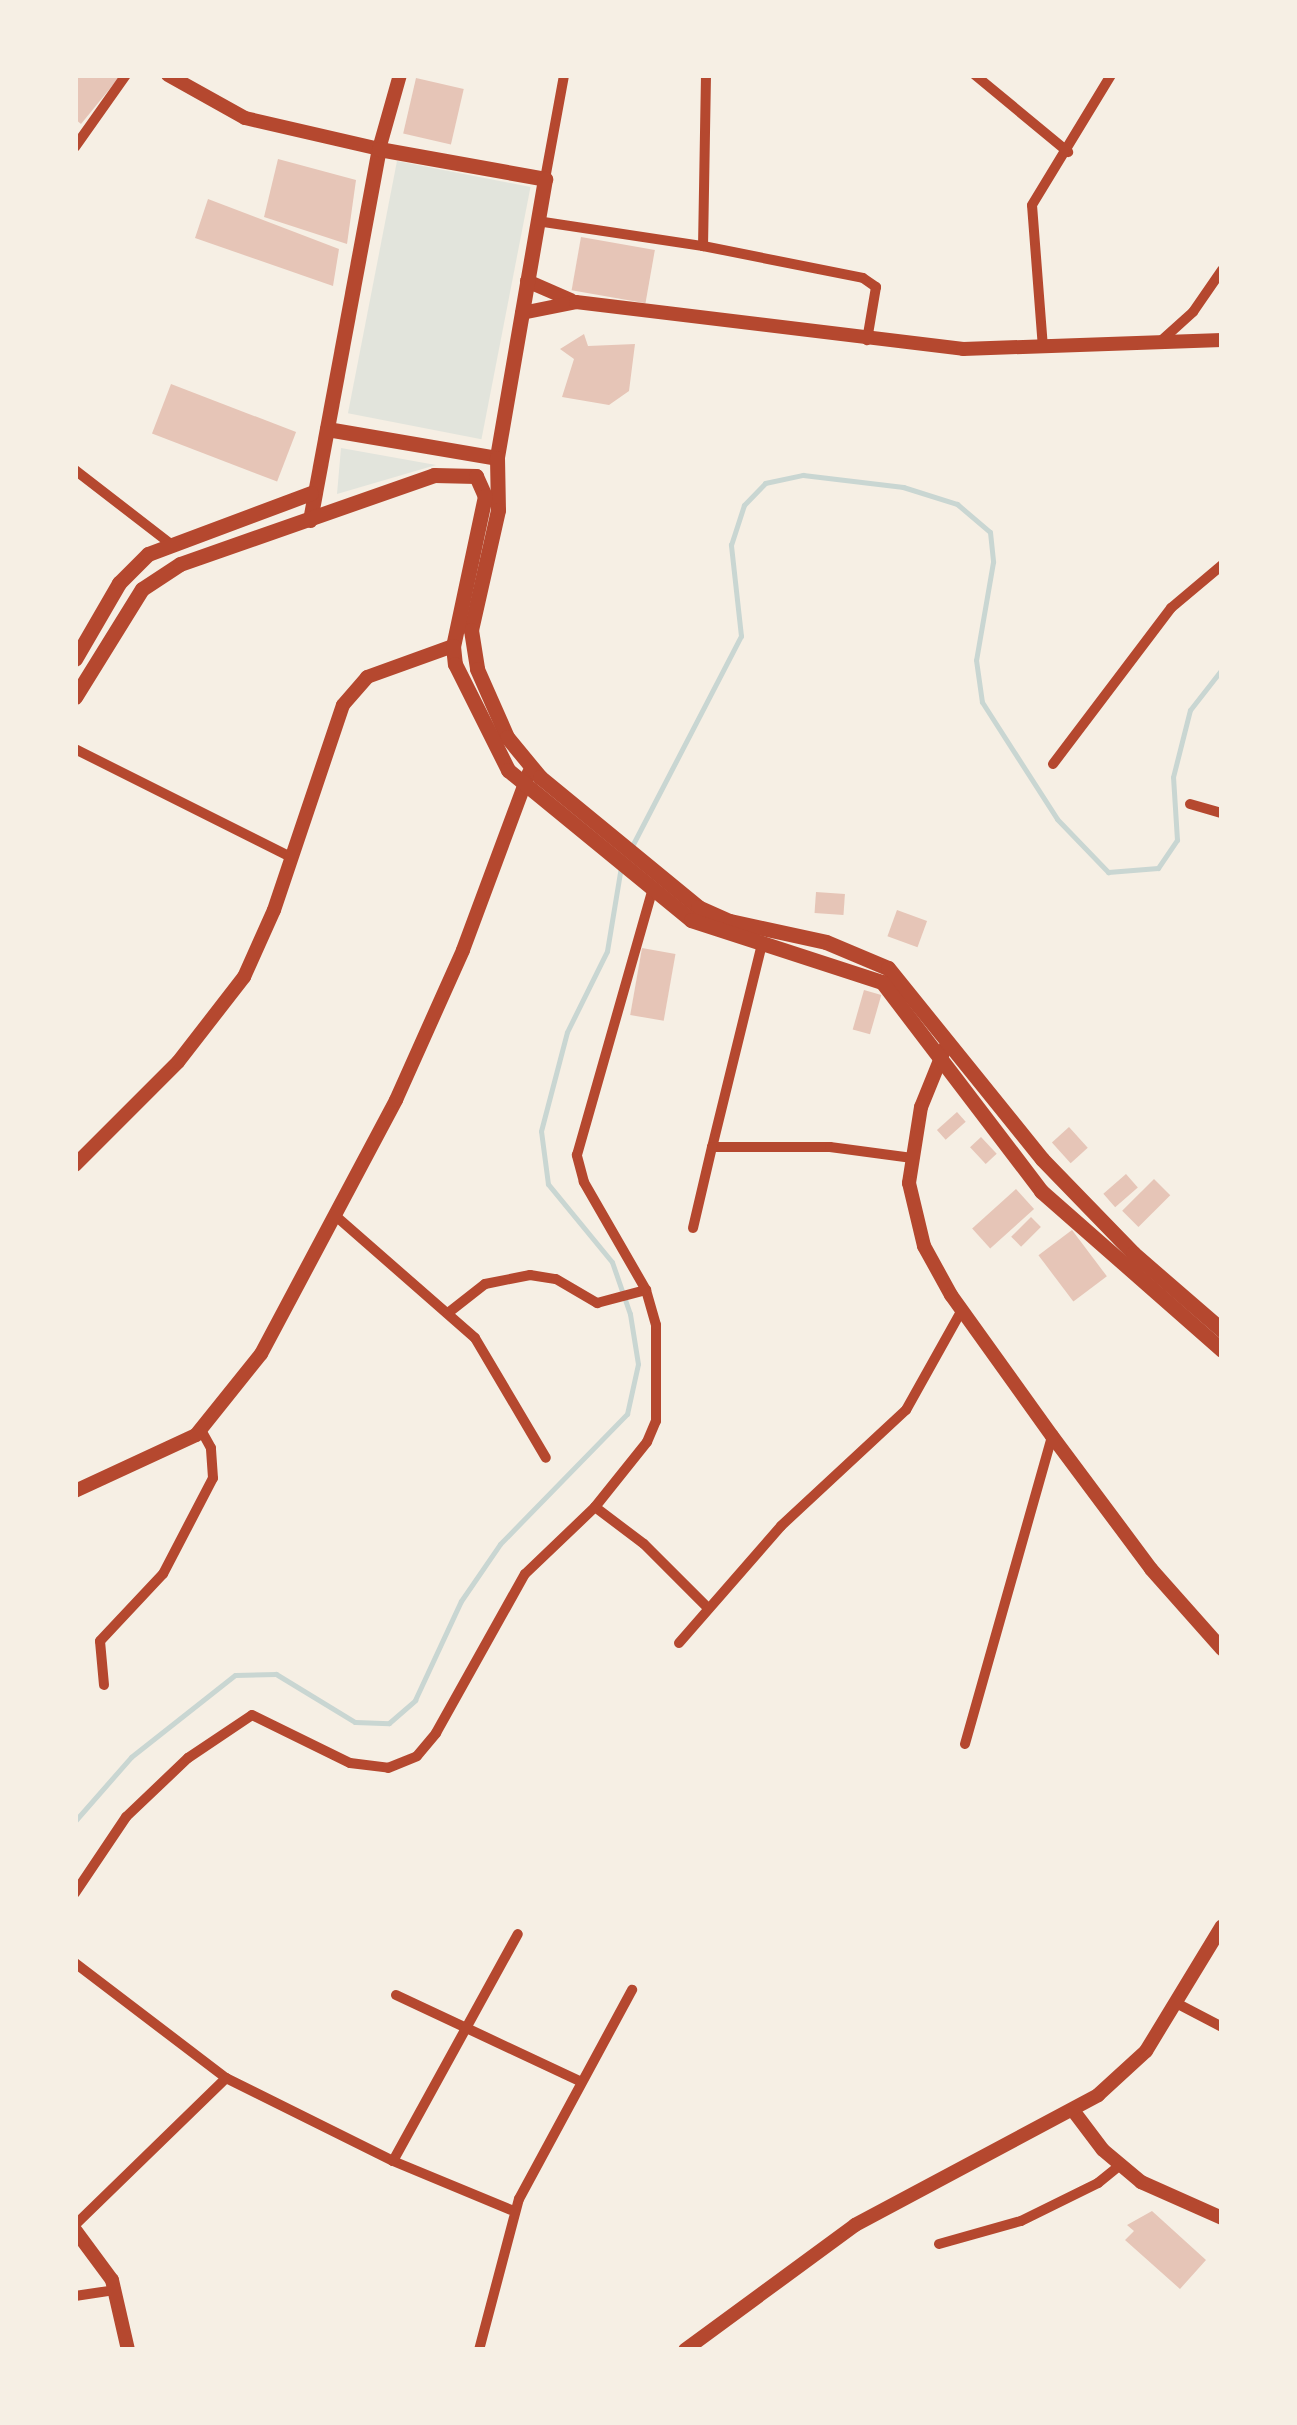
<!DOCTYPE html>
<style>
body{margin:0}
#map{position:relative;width:1297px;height:2425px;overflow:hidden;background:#f6efe4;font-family:"Space Grotesk",sans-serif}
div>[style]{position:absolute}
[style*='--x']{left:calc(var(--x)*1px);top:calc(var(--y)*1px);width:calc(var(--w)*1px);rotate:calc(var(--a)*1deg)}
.green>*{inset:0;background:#e2e4dc;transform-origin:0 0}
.stream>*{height:5px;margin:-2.5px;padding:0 2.5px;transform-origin:2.5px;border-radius:2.5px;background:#c9d6d2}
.building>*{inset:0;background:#e6c5b7;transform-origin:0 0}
.minor>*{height:10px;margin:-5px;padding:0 5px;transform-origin:5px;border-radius:5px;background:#b5482f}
.tertiary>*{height:14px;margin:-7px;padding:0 7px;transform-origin:7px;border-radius:7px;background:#b5482f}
.secondary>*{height:15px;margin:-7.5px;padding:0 7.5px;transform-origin:7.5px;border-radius:7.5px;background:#b5482f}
span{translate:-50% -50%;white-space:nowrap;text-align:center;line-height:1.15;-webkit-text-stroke:10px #f6efe4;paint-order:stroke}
.frame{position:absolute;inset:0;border:78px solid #f6efe4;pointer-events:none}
</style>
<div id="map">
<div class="green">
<i style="left:397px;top:161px;width:136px;height:257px;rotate:11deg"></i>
<i style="clip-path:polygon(341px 448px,436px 465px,337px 494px)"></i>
</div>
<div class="stream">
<i style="--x:631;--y:848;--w:239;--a:-62.6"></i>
<i style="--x:741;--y:636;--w:92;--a:-96.3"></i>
<i style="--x:731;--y:545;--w:42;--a:-72"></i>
<i style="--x:744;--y:505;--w:30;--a:-46"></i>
<i style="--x:765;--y:483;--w:39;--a:-12"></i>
<i style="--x:803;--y:475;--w:101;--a:6.8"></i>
<i style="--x:903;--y:487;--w:57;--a:17.5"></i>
<i style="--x:957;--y:504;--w:43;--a:40.3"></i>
<i style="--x:990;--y:532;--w:30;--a:84"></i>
<i style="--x:993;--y:562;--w:99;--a:99.8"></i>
<i style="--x:976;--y:660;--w:42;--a:81.9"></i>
<i style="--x:982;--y:702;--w:139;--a:57.3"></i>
<i style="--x:1057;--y:819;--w:74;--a:46.1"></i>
<i style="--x:1108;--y:872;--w:50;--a:-4.6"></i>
<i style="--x:1158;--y:868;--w:34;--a:-56"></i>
<i style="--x:1177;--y:840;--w:63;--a:-93.6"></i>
<i style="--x:1173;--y:777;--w:69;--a:-75.8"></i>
<i style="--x:1190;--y:710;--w:52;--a:-52"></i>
<i style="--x:75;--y:1821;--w:85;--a:-48.8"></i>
<i style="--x:131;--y:1757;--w:132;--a:-38.3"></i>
<i style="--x:235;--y:1675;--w:41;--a:-1.4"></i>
<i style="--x:276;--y:1674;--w:92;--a:31.3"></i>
<i style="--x:355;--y:1722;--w:34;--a:2"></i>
<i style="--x:389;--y:1723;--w:35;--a:-41"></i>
<i style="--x:415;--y:1700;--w:109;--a:-65.1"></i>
<i style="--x:461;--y:1601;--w:69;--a:-55.6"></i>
<i style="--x:500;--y:1544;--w:182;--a:-45.7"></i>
<i style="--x:627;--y:1414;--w:51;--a:-77.6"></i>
<i style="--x:638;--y:1364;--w:51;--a:-99.1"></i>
<i style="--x:630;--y:1314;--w:55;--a:-109.1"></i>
<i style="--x:612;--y:1262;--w:101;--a:-129.4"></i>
<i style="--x:548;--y:1184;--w:53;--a:-97.5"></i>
<i style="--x:541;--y:1131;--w:102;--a:-75.3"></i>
<i style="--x:567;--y:1032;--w:90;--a:-63.7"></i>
<i style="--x:607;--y:951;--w:86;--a:-80.6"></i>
</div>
<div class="building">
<i style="clip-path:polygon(75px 75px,121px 75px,81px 124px,75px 119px)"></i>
<i style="left:416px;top:78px;width:49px;height:57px;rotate:13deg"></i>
<i style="clip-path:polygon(278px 159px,356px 180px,347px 244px,264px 217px)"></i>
<i style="clip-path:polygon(208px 199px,339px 249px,333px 286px,195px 238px)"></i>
<i style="left:581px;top:237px;width:75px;height:54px;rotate:10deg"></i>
<i style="clip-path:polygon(584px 334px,588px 346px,635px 344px,629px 391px,609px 405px,562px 397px,574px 359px,560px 349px)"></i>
<i style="left:171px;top:384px;width:134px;height:53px;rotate:21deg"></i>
<i style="left:816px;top:892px;width:29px;height:21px;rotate:4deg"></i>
<i style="left:897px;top:910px;width:32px;height:28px;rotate:20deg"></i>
<i style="left:642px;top:948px;width:34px;height:68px;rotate:10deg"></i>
<i style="left:864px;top:990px;width:18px;height:41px;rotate:16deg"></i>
<i style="left:957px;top:1112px;width:13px;height:27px;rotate:48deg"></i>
<i style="left:1069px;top:1127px;width:28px;height:23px;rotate:48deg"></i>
<i style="left:981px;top:1137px;width:23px;height:15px;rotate:47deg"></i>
<i style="left:1126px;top:1174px;width:18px;height:30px;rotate:49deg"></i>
<i style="left:1154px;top:1179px;width:23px;height:45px;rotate:45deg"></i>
<i style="left:1016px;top:1189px;width:27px;height:59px;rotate:48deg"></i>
<i style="left:1031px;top:1217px;width:14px;height:28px;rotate:45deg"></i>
<i style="left:1072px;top:1230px;width:58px;height:42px;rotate:53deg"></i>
<i style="clip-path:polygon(1152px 2211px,1206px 2260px,1180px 2289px,1125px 2240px,1134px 2231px,1127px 2225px)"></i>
</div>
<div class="minor">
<i style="--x:706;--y:75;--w:171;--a:91"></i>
<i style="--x:703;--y:246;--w:163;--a:11.3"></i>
<i style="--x:863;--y:278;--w:16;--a:35"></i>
<i style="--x:876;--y:287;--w:54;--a:99.6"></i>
<i style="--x:975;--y:75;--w:121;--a:39.6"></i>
<i style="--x:75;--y:147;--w:88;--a:-54.7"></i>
<i style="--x:545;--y:179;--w:106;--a:-79.6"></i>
<i style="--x:537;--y:221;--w:168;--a:8.6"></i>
<i style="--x:1162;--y:340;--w:42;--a:-42.1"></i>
<i style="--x:1193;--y:312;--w:51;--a:-55.4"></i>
<i style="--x:1043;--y:348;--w:143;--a:-94.4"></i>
<i style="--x:1032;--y:205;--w:152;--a:-58.7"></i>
<i style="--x:75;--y:470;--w:118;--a:37.7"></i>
<i style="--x:75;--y:749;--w:239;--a:26.6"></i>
<i style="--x:1053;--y:764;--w:196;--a:-52.9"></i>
<i style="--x:1171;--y:608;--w:67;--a:-40.1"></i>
<i style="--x:1190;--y:804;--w:33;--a:16"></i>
<i style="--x:762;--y:944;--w:209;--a:103.8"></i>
<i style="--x:712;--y:1147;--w:118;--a:0"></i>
<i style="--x:830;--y:1147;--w:83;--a:7.6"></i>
<i style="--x:338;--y:1218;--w:182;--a:41.2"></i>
<i style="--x:475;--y:1338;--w:139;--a:59.4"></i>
<i style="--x:693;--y:1228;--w:83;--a:-76.8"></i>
<i style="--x:448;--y:1313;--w:47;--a:-38.1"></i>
<i style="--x:485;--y:1284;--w:46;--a:-11.3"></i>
<i style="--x:530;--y:1275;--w:26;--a:9"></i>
<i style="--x:556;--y:1279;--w:48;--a:30.3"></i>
<i style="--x:597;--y:1303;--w:51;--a:-14.9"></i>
<i style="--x:595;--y:1507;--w:61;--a:37.1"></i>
<i style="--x:644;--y:1544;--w:91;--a:45"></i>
<i style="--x:679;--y:1643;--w:155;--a:-48.9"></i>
<i style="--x:781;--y:1526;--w:171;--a:-42.9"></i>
<i style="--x:906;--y:1410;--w:115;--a:-60.8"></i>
<i style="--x:104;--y:1685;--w:44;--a:-95.2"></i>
<i style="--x:100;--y:1641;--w:92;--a:-46.8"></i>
<i style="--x:163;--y:1574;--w:108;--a:-62.5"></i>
<i style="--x:213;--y:1478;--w:30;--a:-94"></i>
<i style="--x:211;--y:1448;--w:21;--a:-119"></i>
<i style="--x:965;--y:1744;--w:320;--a:-74.2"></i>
<i style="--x:75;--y:1893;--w:92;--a:-56.1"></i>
<i style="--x:126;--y:1817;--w:86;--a:-43.6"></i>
<i style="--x:188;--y:1758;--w:77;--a:-33.9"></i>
<i style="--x:252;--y:1715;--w:109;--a:26.1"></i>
<i style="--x:350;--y:1763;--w:38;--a:7"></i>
<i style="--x:388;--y:1768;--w:31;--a:-22"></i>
<i style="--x:417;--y:1756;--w:30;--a:-50"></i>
<i style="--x:436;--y:1733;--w:182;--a:-60.8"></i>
<i style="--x:525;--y:1574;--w:97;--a:-43.7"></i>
<i style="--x:595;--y:1507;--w:83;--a:-51.3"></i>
<i style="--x:647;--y:1442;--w:23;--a:-67"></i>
<i style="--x:656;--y:1421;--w:96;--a:-90"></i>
<i style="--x:656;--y:1325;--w:36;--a:-106"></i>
<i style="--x:646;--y:1290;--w:125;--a:-119.9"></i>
<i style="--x:584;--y:1182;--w:28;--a:-105"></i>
<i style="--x:577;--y:1155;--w:274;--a:-74.1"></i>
<i style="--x:75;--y:1963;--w:190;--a:37.3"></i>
<i style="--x:226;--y:2078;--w:186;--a:26.4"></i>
<i style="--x:393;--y:2161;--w:131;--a:22.5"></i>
<i style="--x:396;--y:1995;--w:205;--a:25.1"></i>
<i style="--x:1180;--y:2005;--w:47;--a:27.6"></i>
<i style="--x:393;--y:2161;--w:259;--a:-61.2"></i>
<i style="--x:75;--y:2225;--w:211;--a:-44.2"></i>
<i style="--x:939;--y:2244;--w:85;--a:-15.7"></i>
<i style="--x:1021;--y:2221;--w:86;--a:-26.3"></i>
<i style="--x:1098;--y:2183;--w:28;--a:-39"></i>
<i style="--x:75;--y:2296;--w:40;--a:-8.5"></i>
<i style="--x:479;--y:2350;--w:156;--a:-75.2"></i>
<i style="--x:519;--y:2199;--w:238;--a:-61.6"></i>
</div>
<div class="tertiary">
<i style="--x:168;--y:75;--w:88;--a:29.2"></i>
<i style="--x:245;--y:118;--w:138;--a:13"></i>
<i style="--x:379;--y:149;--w:77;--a:-74.2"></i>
<i style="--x:527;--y:281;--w:48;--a:23.4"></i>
<i style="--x:522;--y:313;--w:55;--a:-11.5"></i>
<i style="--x:576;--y:302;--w:390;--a:6.9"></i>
<i style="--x:963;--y:349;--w:259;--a:-2"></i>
<i style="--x:945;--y:1048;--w:64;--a:112.1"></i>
<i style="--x:921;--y:1107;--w:77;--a:99"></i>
<i style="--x:909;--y:1183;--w:65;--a:76.6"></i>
<i style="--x:924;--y:1246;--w:56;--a:61.1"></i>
<i style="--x:951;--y:1295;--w:173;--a:54.4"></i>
<i style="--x:1052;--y:1436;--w:166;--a:53.3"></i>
<i style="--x:1151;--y:1569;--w:107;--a:48.4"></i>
<i style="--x:75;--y:1165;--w:146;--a:-45"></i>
<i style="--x:178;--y:1062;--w:108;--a:-52.2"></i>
<i style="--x:244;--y:977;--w:73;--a:-65.9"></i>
<i style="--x:274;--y:910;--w:216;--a:-71.4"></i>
<i style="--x:343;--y:705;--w:37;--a:-49"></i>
<i style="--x:367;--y:677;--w:91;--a:-19.8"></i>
<i style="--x:75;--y:1491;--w:133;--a:-24.8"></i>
<i style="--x:196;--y:1435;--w:104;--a:-51.3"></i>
<i style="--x:261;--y:1354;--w:288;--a:-62"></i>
<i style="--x:396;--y:1100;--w:164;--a:-65.9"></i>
<i style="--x:463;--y:950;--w:189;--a:-69.6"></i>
<i style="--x:1075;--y:2113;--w:46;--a:52.9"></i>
<i style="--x:1103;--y:2150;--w:50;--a:40.1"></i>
<i style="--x:1141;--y:2182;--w:89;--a:24"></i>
<i style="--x:75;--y:2230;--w:62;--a:53.5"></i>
<i style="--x:112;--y:2280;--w:72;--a:77.1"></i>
<i style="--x:685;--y:2350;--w:211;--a:-36.3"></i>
<i style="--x:855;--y:2225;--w:276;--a:-28.1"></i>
<i style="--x:1098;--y:2095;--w:65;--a:-42.5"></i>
<i style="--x:1146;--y:2051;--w:146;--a:-58.7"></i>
</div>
<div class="secondary">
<i style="--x:327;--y:429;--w:172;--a:9.7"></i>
<i style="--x:310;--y:520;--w:377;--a:-79.5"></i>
<i style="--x:379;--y:149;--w:169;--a:10.2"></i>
<i style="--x:545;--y:179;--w:283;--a:99.8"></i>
<i style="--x:497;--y:458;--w:52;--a:88.9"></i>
<i style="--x:498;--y:510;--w:123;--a:102.7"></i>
<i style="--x:471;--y:630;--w:39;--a:81"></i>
<i style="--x:477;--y:669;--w:74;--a:66.2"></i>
<i style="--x:507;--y:737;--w:52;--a:50.5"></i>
<i style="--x:540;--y:777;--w:205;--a:39.4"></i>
<i style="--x:698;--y:907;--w:35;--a:24"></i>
<i style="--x:730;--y:921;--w:98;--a:12.3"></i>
<i style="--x:826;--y:942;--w:67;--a:22.8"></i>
<i style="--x:888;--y:968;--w:245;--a:51.1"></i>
<i style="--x:1042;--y:1159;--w:131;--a:45.9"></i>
<i style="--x:1133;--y:1253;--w:118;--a:40.9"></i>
<i style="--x:75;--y:659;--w:88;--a:-59.9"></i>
<i style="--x:119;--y:583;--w:41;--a:-45"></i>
<i style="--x:148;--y:554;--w:174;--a:-20.5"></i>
<i style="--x:75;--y:697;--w:127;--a:-58.2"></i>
<i style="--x:142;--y:589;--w:45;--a:-33.3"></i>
<i style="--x:180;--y:564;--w:269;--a:-19.3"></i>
<i style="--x:434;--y:475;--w:42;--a:1.4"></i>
<i style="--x:476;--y:476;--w:22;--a:66"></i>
<i style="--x:485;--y:496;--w:153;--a:102"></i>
<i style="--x:453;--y:646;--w:18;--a:84"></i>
<i style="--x:455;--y:664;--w:119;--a:63.4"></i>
<i style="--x:508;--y:770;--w:237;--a:39.3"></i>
<i style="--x:691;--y:920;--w:201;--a:18"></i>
<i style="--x:882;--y:982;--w:263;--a:52.7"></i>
<i style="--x:1041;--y:1191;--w:241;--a:41.3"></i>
</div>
<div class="frame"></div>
</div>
